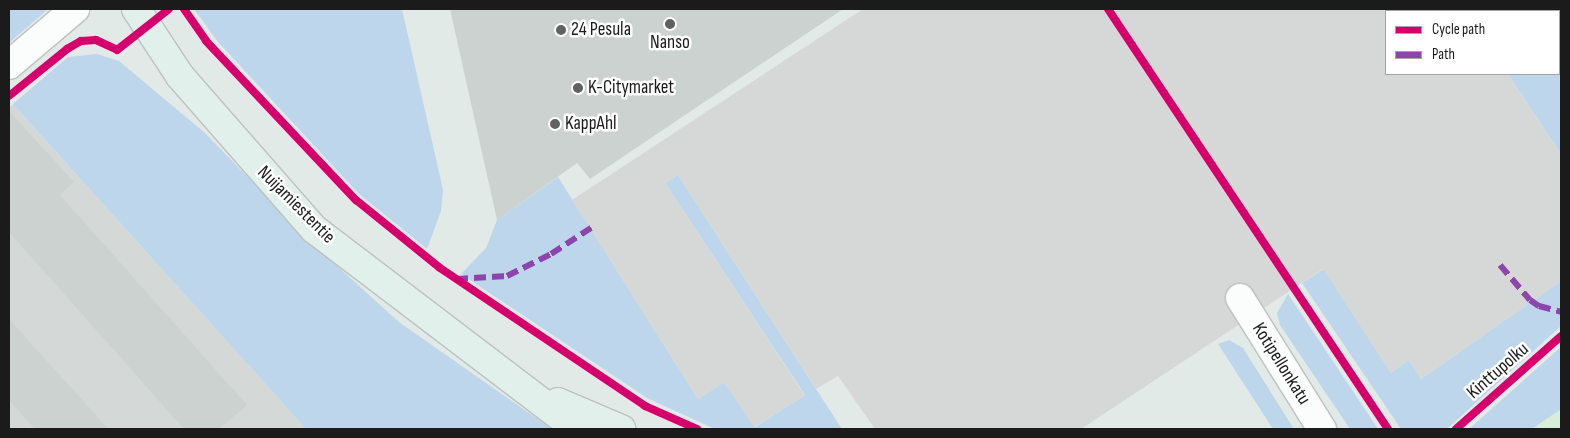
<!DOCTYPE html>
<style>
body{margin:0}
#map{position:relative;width:1570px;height:438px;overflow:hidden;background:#e2eae8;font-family:"Sofia Sans Condensed",sans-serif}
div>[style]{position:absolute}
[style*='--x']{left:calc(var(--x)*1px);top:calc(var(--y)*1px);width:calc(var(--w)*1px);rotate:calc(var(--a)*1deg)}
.residential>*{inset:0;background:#d4d9d7}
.commercial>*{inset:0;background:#d6eeda}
.grass>*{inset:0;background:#bed6eb}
.parking>*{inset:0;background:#d5d8d7}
.building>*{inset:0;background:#ccd2cf}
.roads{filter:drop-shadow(1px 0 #bdc1c0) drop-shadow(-1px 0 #bdc1c0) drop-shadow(0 1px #bdc1c0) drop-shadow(0 -1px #bdc1c0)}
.minor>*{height:28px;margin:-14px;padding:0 14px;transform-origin:14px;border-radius:14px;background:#fbfcfc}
.major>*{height:28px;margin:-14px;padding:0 14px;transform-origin:14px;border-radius:14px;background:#e2f0eb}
.quiet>*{height:6px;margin-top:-3px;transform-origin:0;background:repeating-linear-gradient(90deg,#8e44ad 0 12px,transparent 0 18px)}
.cycleway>*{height:8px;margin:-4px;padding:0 4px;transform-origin:4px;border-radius:4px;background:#d6006c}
.dots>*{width:14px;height:14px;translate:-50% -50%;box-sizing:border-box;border:2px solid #fff;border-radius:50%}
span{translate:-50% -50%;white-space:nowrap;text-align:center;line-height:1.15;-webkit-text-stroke:5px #fff;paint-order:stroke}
.poi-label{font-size:19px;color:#1b1b1b}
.left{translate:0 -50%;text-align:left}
.street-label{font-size:19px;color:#1b1b1b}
.frame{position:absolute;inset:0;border:10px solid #1b1b1b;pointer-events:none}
.legend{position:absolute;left:1385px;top:10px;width:175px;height:65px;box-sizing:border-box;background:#fff;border:1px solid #a4a4a4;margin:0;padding:6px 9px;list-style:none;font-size:15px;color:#1b1b1b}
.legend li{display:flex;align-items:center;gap:10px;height:25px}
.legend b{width:25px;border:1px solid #a4a4a4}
</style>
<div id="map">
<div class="residential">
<i style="clip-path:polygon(13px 104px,306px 429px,9px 429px,9px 108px)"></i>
</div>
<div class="commercial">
<i style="clip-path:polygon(1561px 409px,1561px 429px,1532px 429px)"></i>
</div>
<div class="grass">
<i style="clip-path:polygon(9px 9px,48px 9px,9px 43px)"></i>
<i style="clip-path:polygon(194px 9px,402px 9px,443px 190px,441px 211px,427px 249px,359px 194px,218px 42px)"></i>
<i style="clip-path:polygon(1465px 9px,1561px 9px,1561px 154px,1508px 74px,1559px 74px,1559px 11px)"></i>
<i style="clip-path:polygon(97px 54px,119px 61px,205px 133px,315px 246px,399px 322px,552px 429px,306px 429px,13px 104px,68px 57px)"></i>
<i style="clip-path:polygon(678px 175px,816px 389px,842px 429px,715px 429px,647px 398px,461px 274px,486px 248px,497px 220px,558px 177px,698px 399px,724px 382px,755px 427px,805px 395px,665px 183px)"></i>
<i style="clip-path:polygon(1324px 269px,1391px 373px,1409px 360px,1421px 379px,1561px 281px,1561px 326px,1448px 428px,1401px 429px,1302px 283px)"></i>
<i style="clip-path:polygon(1288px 294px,1378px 429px,1350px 429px,1280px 325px,1277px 313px)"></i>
<i style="clip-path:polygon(1229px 340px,1243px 348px,1294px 429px,1273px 429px,1218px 344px)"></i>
<i style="clip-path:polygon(1561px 347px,1561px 409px,1532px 429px,1469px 429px)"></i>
</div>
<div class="parking">
<i style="clip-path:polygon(863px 9px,1465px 9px,1467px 11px,1386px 11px,1386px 74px,1508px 74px,1561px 154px,1561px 281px,1421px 379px,1409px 360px,1391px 373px,1323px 269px,1081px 429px,875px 429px,838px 376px,816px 389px,678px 175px,665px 183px,805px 396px,754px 427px,724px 382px,698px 399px,572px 200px)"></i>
</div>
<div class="building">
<i style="clip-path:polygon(450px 9px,843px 9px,590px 179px,577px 163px,497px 220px)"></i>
<i style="clip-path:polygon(9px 111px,74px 182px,60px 195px,247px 405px,219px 429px,184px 429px,9px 232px)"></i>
<i style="clip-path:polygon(9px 319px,85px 403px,108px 429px,35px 429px,9px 400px)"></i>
</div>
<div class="roads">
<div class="minor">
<i style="--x:9;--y:65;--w:87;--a:-40.3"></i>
<i style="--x:1240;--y:298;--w:155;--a:58"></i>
</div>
<div class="major">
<i style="--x:136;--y:9;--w:80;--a:56.7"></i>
<i style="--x:180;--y:76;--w:203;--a:48.8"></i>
<i style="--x:314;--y:229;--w:330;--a:37.3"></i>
<i style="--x:558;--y:402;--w:69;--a:23.2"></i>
</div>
</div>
<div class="quiet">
<i style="--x:1500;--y:265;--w:46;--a:49.4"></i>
<i style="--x:1530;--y:300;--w:11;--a:34"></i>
<i style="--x:1539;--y:306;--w:23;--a:15"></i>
<i style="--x:456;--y:279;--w:51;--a:-3.4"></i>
<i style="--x:507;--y:276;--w:49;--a:-26.6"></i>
<i style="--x:551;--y:254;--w:48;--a:-33"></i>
</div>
<div class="cycleway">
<i style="--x:184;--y:9;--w:39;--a:55"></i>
<i style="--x:206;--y:41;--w:219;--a:46.7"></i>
<i style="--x:356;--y:200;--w:108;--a:39"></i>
<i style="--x:440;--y:268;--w:247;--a:33.9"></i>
<i style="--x:645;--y:406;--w:57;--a:23.9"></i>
<i style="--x:1108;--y:9;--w:505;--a:56.31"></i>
<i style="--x:9;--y:96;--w:75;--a:-39"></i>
<i style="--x:67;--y:49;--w:16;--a:-30"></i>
<i style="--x:81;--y:41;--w:15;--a:-4"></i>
<i style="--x:96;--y:40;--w:23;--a:25"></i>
<i style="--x:117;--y:50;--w:66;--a:-38.3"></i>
<i style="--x:1456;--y:429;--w:140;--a:-41.5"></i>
</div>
<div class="dots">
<i style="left:670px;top:24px;background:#616363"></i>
<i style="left:561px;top:30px;background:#616363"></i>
<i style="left:578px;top:88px;background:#616363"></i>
<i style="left:555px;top:124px;background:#616363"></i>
</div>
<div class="poi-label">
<span class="left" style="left:571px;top:30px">24 Pesula</span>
<span style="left:670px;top:43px">Nanso</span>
<span class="left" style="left:588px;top:88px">K-Citymarket</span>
<span class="left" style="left:565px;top:124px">KappAhl</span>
</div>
<div class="street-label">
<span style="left:296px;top:205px;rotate:45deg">Nuijamiestentie</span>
<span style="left:1281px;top:364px;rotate:58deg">Kotipellonkatu</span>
<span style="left:1498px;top:371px;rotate:-41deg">Kinttupolku</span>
</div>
<div class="frame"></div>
<ul class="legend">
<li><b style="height:6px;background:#d6006c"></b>Cycle path</li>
<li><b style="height:6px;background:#8e44ad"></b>Path</li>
</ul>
</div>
